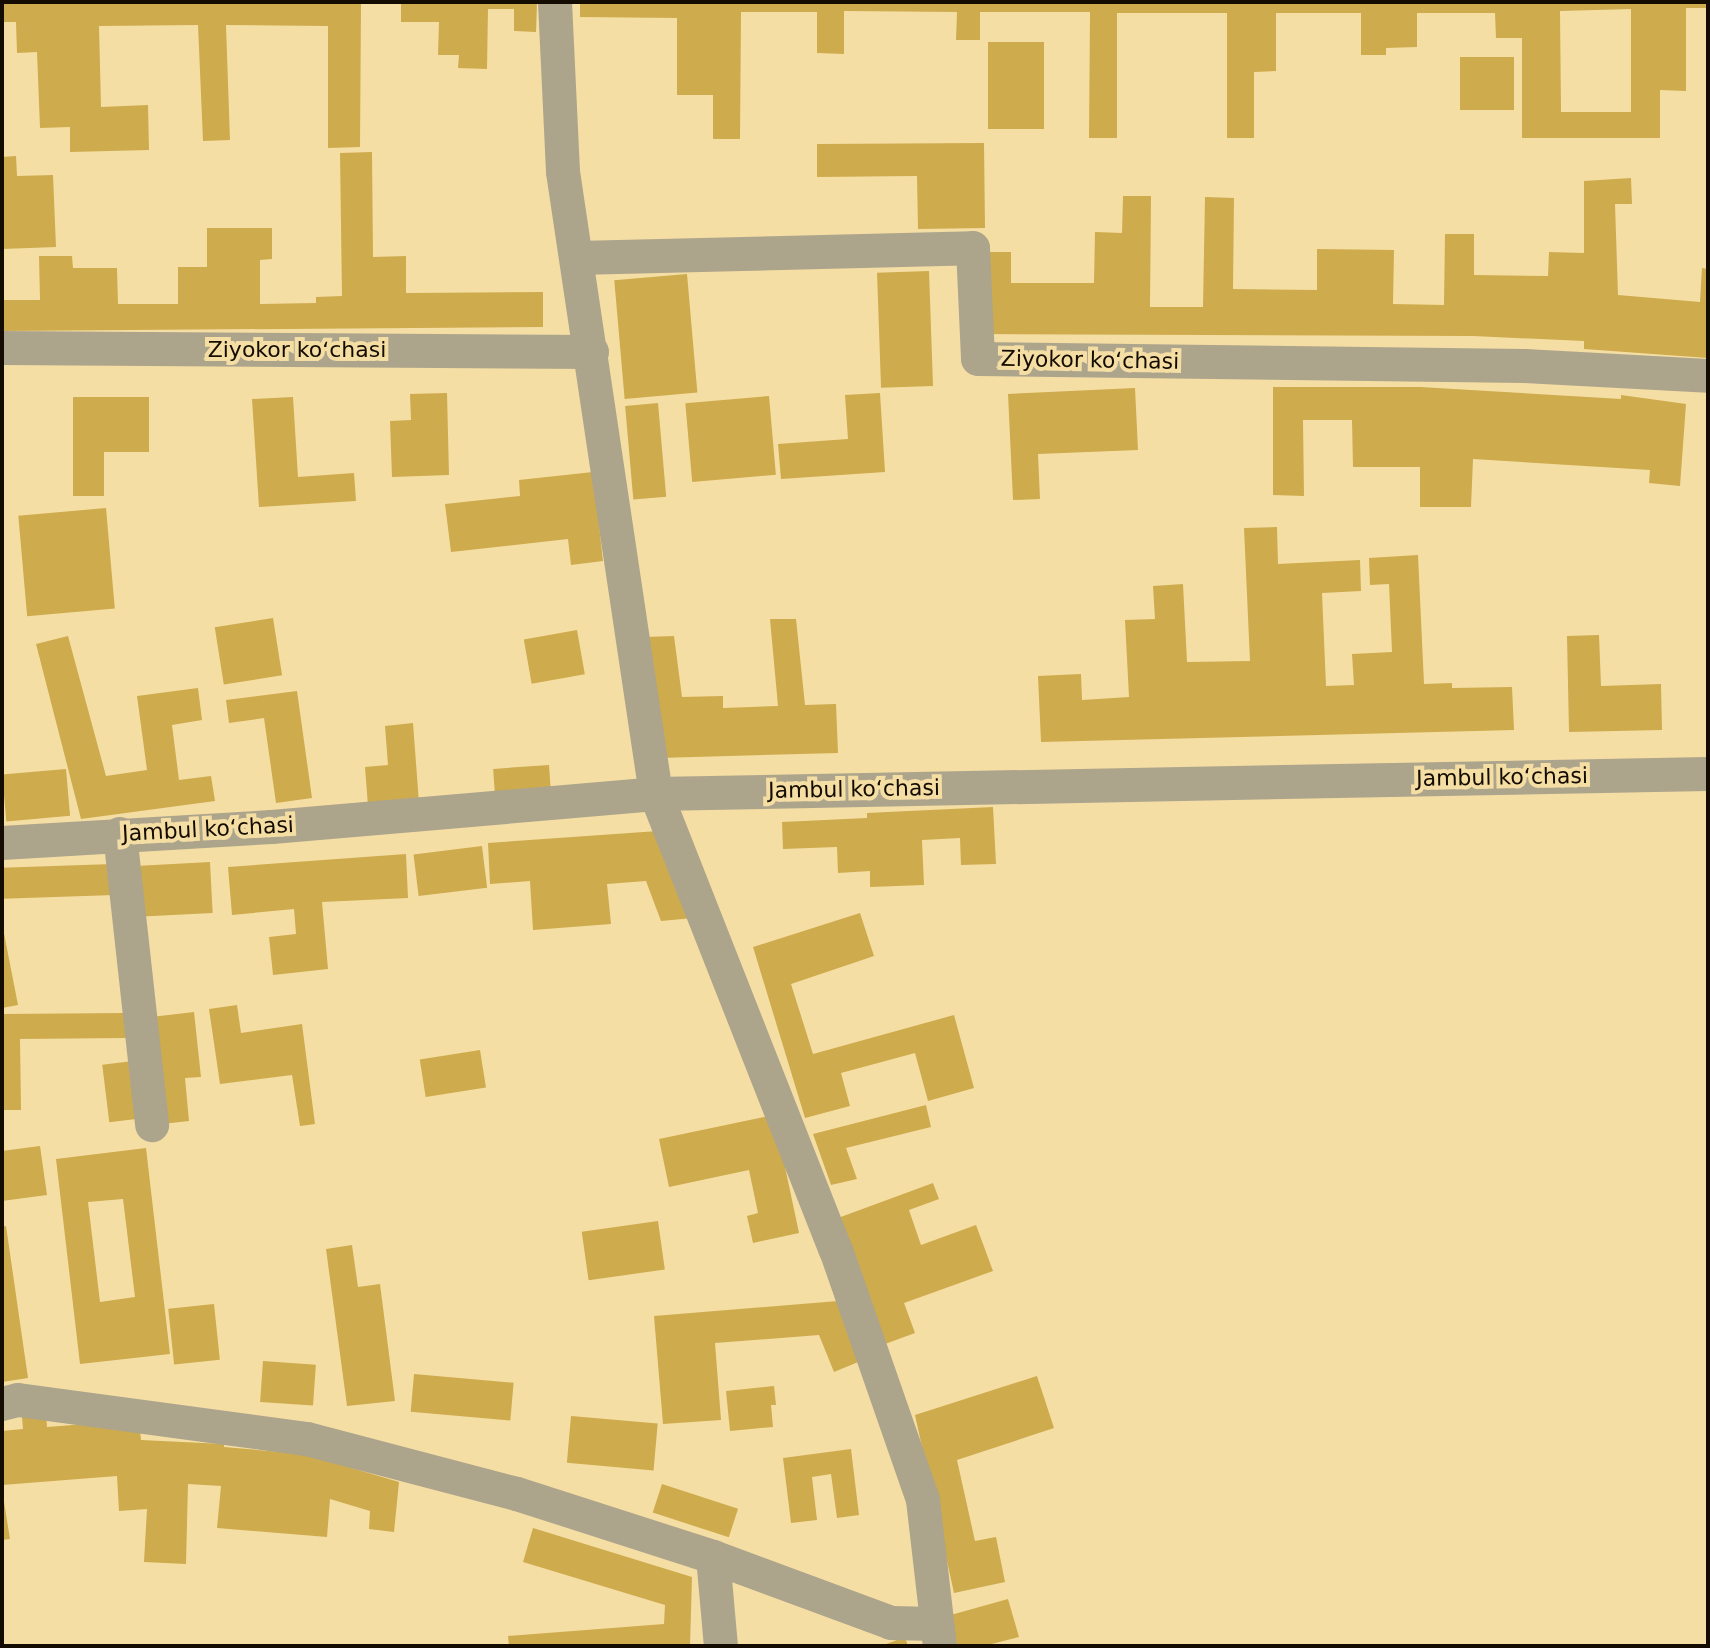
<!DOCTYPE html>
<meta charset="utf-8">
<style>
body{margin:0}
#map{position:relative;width:1710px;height:1648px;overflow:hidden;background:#f5dea4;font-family:"DejaVu Sans",sans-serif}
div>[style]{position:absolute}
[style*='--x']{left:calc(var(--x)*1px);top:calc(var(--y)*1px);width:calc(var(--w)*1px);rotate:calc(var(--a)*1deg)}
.building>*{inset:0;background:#ceab4d;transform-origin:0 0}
.minor>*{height:34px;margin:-17px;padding:0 17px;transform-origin:17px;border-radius:17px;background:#ada48c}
span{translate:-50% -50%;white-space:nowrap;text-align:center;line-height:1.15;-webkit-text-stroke:8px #f5dea4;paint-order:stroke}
.street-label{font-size:22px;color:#140c00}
.frame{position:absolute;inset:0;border:4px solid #140c00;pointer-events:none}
</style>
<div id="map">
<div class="building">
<i style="clip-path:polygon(2px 2px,361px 2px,360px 147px,328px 148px,328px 26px,226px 25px,230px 140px,203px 141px,198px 25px,99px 26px,101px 107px,148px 105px,149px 150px,70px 152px,70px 127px,40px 128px,37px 52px,17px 53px,16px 22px,2px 22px)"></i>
<i style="clip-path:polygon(401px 2px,537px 2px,536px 32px,514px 31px,514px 9px,488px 9px,487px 69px,458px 68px,459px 55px,438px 55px,439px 22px,401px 22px)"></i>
<i style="clip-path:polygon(evenodd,580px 2px,1708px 2px,1708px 8px,1686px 8px,1686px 91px,1660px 90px,1660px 138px,1522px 138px,1522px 38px,1496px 38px,1495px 13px,1417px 13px,1417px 47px,1386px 48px,1386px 55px,1361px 55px,1361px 13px,1276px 13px,1276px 71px,1254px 72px,1254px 138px,1227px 138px,1227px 13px,1117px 13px,1117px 138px,1089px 138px,1090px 12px,980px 12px,980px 40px,956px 40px,957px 12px,844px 11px,844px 54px,817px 53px,817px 12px,741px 12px,740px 139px,713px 139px,713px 95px,677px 95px,677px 18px,580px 17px,580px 2px,1631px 9px,1631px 112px,1561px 112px,1560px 11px,1631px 9px)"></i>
<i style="left:988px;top:42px;width:56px;height:87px"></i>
<i style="left:1460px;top:57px;width:54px;height:53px"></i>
<i style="clip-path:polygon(984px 143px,985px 228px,918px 229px,917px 176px,817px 177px,817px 144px)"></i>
<i style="clip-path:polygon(372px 152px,373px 257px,406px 256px,406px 293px,543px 292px,543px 327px,2px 331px,2px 300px,40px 300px,39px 256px,72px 256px,73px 268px,117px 268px,118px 304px,178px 304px,178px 267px,207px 267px,207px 228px,272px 228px,272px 259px,260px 260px,260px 304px,316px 303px,316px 297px,342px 296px,340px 153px)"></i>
<i style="clip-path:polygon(16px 156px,17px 176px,53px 175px,56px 247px,2px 249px,2px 157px)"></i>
<i style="clip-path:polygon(1631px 178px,1632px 204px,1615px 204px,1618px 295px,1700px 302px,1702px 268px,1708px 269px,1708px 358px,1584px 349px,1584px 341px,1473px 336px,984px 334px,986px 252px,1011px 252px,1011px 283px,1094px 283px,1095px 232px,1122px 233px,1123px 196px,1151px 196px,1150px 307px,1203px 307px,1205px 197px,1234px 198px,1233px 289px,1317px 290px,1317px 249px,1394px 250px,1393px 304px,1444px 305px,1445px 234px,1474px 234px,1474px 275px,1548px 276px,1549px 252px,1584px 253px,1584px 181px)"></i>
<i style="left:929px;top:271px;width:115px;height:52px;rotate:88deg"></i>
<i style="left:687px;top:274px;width:119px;height:73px;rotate:85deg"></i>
<i style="clip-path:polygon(1273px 387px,1420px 387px,1621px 399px,1621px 395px,1686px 404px,1680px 486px,1649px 483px,1650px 470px,1473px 459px,1471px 507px,1420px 507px,1420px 467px,1353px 467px,1352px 420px,1303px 420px,1304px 496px,1273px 495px)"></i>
<i style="clip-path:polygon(1135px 388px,1138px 450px,1038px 454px,1040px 499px,1013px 500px,1008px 394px)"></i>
<i style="clip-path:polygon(447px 393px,449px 475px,392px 477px,390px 421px,411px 420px,410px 394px)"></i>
<i style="clip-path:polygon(880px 393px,885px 472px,781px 479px,778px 444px,848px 439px,845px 395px)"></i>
<i style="left:769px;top:396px;width:79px;height:84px;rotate:85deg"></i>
<i style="clip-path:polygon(73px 397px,149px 397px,149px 452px,104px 452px,104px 496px,73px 496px)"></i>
<i style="clip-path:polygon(293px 397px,298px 477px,354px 473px,356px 501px,259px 507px,252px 399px)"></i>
<i style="left:658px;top:403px;width:94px;height:33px;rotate:85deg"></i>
<i style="clip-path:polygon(593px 472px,603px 561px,571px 565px,568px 539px,451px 552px,445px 504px,520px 496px,519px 480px)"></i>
<i style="left:106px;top:508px;width:101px;height:88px;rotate:85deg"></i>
<i style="clip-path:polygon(1277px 527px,1278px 564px,1360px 560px,1361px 591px,1322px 593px,1326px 686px,1354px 685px,1352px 654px,1392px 652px,1389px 584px,1370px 585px,1369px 558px,1418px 555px,1424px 684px,1452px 683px,1452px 688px,1512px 687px,1514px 730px,1041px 742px,1038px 676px,1081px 674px,1082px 700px,1129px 697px,1125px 620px,1155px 619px,1153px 586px,1183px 584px,1187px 662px,1250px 661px,1244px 528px)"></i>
<i style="left:273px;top:618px;width:58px;height:59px;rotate:81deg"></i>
<i style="clip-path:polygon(770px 619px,796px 619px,805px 705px,836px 704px,838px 753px,659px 758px,645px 637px,674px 636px,682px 697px,723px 696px,723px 708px,778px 706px)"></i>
<i style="left:577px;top:630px;width:45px;height:54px;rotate:80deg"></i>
<i style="clip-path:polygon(1599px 635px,1601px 686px,1661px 684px,1662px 730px,1569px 732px,1567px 636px)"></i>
<i style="clip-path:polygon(68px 636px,106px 776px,147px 770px,137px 696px,198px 688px,202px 720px,172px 725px,179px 780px,211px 776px,215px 801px,81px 819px,36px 644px)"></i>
<i style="clip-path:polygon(297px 691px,312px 798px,276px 803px,264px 718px,229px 723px,226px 700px)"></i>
<i style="clip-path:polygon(413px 723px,419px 803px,368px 806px,365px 767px,388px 765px,385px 726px)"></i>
<i style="left:549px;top:765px;width:30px;height:56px;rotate:86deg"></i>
<i style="left:66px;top:769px;width:47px;height:64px;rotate:85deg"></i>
<i style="clip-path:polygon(993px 807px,996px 864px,961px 865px,960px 838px,922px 840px,924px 885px,870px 887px,870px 871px,838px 873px,837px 847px,783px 849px,782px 822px,867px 818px,867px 813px)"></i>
<i style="clip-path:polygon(658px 831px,693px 918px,661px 921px,646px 881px,607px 884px,611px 924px,533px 930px,530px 881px,490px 884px,488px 843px)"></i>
<i style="left:482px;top:846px;width:42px;height:69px;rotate:83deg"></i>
<i style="clip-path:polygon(406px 854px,408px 898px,322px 902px,328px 969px,273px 975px,269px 937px,296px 934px,294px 909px,232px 915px,228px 867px)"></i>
<i style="left:210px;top:862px;width:51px;height:70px;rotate:87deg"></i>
<i style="left:113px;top:864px;width:31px;height:111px;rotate:88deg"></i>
<i style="clip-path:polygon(860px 913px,874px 956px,791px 984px,813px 1054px,954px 1015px,974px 1088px,928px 1101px,915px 1053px,841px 1073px,850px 1106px,805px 1118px,753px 947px)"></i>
<i style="clip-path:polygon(2px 923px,18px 1005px,2px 1008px)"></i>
<i style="clip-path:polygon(237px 1005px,241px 1033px,302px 1024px,315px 1124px,300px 1126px,292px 1075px,220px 1084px,209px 1009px)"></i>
<i style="clip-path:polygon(194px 1012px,201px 1077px,185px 1078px,189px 1121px,162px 1124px,151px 1017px)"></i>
<i style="clip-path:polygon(126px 1013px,126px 1038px,20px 1039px,21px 1110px,2px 1110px,2px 1014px)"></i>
<i style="left:480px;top:1050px;width:38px;height:61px;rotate:81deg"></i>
<i style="left:133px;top:1061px;width:58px;height:31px;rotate:83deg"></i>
<i style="clip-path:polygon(926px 1105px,931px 1127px,846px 1148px,857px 1179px,831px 1185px,813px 1134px)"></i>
<i style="clip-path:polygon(774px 1115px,799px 1233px,753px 1243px,747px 1216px,758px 1213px,749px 1170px,669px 1187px,659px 1139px)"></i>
<i style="clip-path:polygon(40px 1146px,47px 1195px,2px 1201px,2px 1151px)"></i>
<i style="clip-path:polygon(evenodd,146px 1148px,170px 1354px,80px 1364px,56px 1159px,146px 1148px,123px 1199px,135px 1297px,100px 1302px,88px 1202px,123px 1199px)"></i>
<i style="clip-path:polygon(933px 1183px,939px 1199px,909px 1210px,921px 1245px,976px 1225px,993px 1271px,904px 1303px,915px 1333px,885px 1344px,838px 1218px)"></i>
<i style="left:658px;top:1221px;width:49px;height:77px;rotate:82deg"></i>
<i style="clip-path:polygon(6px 1226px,28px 1378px,2px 1382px,2px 1227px)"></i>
<i style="clip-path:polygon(352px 1245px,358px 1287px,380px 1284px,395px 1401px,347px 1406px,326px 1249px)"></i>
<i style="clip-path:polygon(838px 1301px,863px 1360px,834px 1372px,819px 1335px,715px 1343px,721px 1420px,663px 1424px,654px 1316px)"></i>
<i style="left:214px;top:1304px;width:56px;height:46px;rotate:84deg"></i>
<i style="left:263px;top:1361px;width:53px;height:41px;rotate:4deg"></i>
<i style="left:414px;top:1374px;width:100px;height:38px;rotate:5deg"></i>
<i style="clip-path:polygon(1037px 1376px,1054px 1428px,957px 1460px,975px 1541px,996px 1537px,1005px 1582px,954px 1593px,915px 1415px)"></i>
<i style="clip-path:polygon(774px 1386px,776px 1405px,771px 1405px,773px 1427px,730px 1431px,726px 1391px)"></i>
<i style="clip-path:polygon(46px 1414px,47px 1427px,139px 1420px,141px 1440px,224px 1444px,224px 1447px,304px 1454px,399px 1482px,394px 1532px,369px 1529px,370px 1511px,330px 1499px,327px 1537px,217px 1528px,221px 1486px,188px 1484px,186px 1564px,144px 1562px,147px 1509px,119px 1511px,117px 1476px,2px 1485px,2px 1431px,23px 1429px,22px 1417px)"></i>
<i style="left:571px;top:1416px;width:87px;height:47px;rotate:5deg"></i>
<i style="clip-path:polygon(851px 1449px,859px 1515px,837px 1518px,831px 1474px,812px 1477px,817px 1520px,791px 1523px,783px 1458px)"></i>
<i style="left:662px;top:1484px;width:80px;height:30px;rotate:18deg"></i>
<i style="clip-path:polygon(2px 1489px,10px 1539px,2px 1540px)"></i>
<i style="clip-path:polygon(533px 1528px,692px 1577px,690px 1646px,509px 1646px,508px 1636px,664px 1624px,665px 1605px,523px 1562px)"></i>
<i style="clip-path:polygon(1008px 1599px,1019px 1637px,984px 1646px,952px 1646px,940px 1618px)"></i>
<i style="clip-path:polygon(905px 1637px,908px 1646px,881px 1646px)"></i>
</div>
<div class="minor">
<i style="--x:555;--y:2;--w:170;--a:87.3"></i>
<i style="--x:563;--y:172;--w:629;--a:81.5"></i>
<i style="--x:656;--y:794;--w:490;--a:68.5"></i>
<i style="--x:836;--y:1250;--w:265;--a:70.8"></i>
<i style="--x:923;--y:1500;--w:147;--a:83.4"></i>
<i style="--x:577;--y:258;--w:396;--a:-1.4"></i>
<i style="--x:973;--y:248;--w:111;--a:87.4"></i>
<i style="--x:978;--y:359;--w:547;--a:0.73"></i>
<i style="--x:1525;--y:366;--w:183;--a:3.1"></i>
<i style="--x:2;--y:348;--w:590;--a:0.39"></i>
<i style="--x:120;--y:834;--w:293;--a:83.7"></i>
<i style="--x:2;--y:843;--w:270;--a:-3.4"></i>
<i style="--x:272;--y:827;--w:385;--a:-4.9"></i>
<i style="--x:656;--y:794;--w:1052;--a:-1.09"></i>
<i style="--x:2;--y:1404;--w:16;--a:-14"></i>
<i style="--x:18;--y:1400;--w:292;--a:7.7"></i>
<i style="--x:307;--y:1439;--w:217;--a:14.7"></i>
<i style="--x:517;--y:1494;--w:206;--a:17.8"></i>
<i style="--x:713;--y:1557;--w:190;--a:20.3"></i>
<i style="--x:891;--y:1623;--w:44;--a:1.3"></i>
<i style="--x:713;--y:1557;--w:89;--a:84.9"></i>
</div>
<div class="street-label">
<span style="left:297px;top:350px">Ziyokor koʻchasi</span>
<span style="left:1090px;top:360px;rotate:1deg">Ziyokor koʻchasi</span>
<span style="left:1502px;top:777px;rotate:-1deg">Jambul koʻchasi</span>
<span style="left:854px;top:789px;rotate:-1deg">Jambul koʻchasi</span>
<span style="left:208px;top:829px;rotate:-3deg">Jambul koʻchasi</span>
</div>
<div class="frame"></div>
</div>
